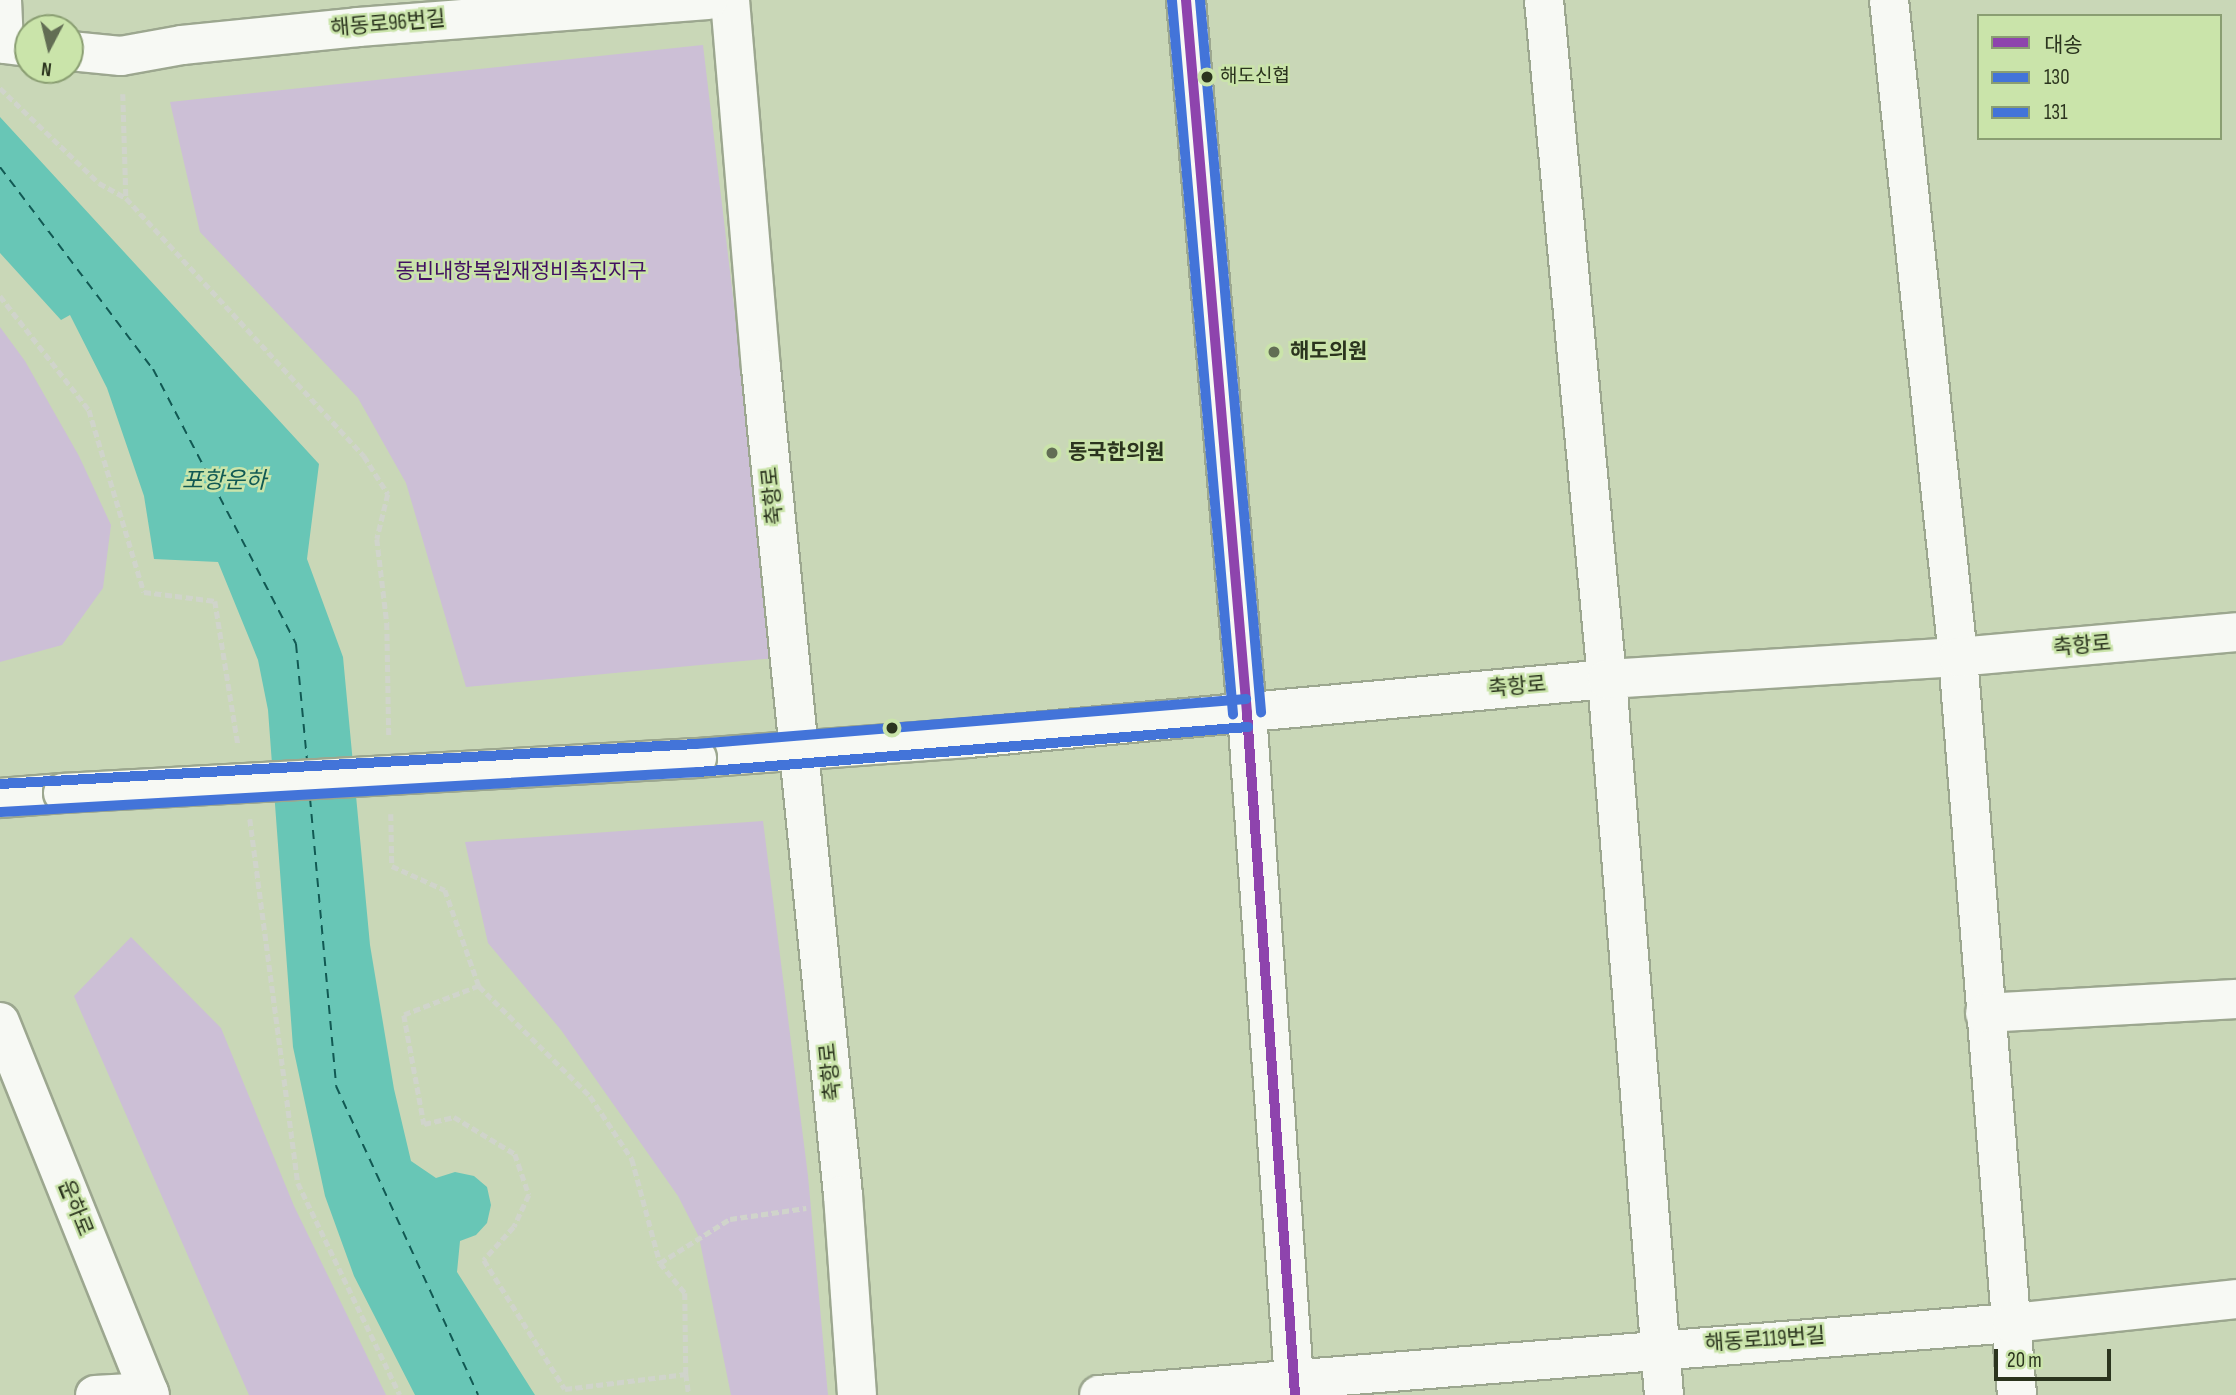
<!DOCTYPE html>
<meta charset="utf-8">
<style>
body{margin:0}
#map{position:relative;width:2236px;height:1395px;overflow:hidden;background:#c9d7b7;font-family:"Sofia Sans Condensed","Noto Sans KR",sans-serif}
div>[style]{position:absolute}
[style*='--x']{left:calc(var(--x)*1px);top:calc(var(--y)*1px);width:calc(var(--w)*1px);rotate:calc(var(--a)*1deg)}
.green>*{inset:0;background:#ccbfd6}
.water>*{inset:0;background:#68c6b6}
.ferry>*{height:2px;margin-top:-1px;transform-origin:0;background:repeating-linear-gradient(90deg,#115953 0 9px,transparent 0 16px)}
.path>*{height:4.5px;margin-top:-2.25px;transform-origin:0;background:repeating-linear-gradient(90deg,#d0d4cb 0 7px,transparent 0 10.5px)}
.roads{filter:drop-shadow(2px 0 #9ca78f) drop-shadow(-2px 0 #9ca78f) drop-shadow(0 2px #9ca78f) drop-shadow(0 -2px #9ca78f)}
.street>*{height:38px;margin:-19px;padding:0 19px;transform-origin:19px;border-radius:19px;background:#f7f9f4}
.secondary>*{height:38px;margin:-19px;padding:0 19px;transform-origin:19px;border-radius:19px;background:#f7f9f4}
.bridges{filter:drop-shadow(2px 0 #9ca78f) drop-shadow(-2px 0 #9ca78f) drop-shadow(0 2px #9ca78f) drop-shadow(0 -2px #9ca78f)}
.secondary-bridge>*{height:38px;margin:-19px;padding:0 19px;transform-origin:19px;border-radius:19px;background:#f7f9f4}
.bus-1>*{height:10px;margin:-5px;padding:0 5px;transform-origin:5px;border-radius:5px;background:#8e44ad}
.bus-2>*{height:10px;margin:-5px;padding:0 5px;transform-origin:5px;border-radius:5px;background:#4374d9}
.bus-3>*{height:10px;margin:-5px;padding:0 5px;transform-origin:5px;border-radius:5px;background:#4374d9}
.dots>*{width:19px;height:19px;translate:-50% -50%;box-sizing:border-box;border:4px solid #cae4aa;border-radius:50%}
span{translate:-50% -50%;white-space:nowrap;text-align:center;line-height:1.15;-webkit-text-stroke:5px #cae4aa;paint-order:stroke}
.bus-label{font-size:19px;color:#2b341e}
.left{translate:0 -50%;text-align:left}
.street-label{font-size:21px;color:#2b341e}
.park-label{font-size:21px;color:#421062}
.poi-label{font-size:21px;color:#2b341e;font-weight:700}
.water-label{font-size:23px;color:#115953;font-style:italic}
.legend{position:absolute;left:1977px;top:14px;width:245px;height:126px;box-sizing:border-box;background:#cae4aa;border:2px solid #8a9e72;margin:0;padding:9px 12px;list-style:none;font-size:21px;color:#2b341e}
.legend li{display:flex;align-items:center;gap:14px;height:35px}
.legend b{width:35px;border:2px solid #8a9e72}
.north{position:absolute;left:14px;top:14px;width:70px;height:70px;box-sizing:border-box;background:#cae4aa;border:2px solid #8a9e72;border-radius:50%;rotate:187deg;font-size:19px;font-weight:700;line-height:28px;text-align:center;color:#2b341e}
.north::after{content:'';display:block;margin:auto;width:24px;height:32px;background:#626d54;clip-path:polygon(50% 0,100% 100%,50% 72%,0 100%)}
.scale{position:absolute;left:1994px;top:1349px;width:117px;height:32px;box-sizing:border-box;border:4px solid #2b341e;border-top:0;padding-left:9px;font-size:21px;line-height:24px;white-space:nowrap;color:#2b341e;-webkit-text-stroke:5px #cae4aa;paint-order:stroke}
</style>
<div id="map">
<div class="green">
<i style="clip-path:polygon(703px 45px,776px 658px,466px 687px,406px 483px,358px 398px,200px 232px,170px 102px)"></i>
<i style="clip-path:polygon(0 327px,25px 361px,79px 456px,111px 525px,103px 588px,62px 645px,0 662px)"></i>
<i style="clip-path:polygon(763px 821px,808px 1176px,828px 1395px,731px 1395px,699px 1237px,678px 1196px,561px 1030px,488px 943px,465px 842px)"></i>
<i style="clip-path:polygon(131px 937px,221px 1028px,294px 1206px,386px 1395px,249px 1395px,74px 996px)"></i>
</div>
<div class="water">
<i style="clip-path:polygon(0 117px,319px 464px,307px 559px,343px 657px,370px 945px,394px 1089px,411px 1161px,436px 1178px,455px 1172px,474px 1176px,487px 1187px,491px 1205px,487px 1223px,476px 1235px,460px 1241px,457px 1272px,535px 1395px,415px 1395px,354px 1276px,325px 1196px,293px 1047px,268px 710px,258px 660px,218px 562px,154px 559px,144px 496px,107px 388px,70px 315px,61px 320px,0 253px)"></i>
</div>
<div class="ferry">
<i style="--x:0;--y:167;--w:253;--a:52.9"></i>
<i style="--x:153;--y:369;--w:310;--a:62.5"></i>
<i style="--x:296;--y:644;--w:118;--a:84.6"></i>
<i style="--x:310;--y:798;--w:289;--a:84.8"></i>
<i style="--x:336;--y:1086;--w:340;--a:65.3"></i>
</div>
<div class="path">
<i style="--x:0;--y:88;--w:137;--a:43.8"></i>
<i style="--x:99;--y:183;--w:31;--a:29"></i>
<i style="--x:126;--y:198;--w:351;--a:47.3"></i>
<i style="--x:364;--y:456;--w:45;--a:57.7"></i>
<i style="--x:388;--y:494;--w:46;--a:103.7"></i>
<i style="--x:377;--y:539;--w:85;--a:83.2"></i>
<i style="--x:387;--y:623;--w:113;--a:89"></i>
<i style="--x:123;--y:94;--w:103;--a:88.3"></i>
<i style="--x:0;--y:296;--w:145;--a:52"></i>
<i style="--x:89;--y:410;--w:190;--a:73.2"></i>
<i style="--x:144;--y:592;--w:72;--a:7.2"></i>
<i style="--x:215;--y:601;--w:146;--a:80.9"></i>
<i style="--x:391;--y:814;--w:52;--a:88.9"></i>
<i style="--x:392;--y:866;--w:58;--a:24.4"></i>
<i style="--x:445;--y:890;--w:102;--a:70.5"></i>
<i style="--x:479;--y:986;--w:80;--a:158.9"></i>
<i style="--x:404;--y:1015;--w:111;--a:79.6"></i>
<i style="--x:424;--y:1124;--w:31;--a:-13"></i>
<i style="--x:454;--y:1117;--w:71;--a:31.2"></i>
<i style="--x:515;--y:1154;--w:43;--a:71.1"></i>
<i style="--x:529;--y:1195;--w:35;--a:115"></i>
<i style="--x:514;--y:1227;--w:45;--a:132.3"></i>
<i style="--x:484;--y:1260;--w:152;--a:57.9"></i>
<i style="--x:565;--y:1389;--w:122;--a:-7.1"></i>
<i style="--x:686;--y:1374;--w:21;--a:82"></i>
<i style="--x:250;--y:819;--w:367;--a:82.5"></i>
<i style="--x:298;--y:1183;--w:235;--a:64.3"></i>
<i style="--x:479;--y:986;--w:156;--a:44.7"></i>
<i style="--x:590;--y:1096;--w:76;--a:56.3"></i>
<i style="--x:632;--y:1159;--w:108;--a:74.9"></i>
<i style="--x:660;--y:1263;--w:39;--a:50"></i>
<i style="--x:685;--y:1293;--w:81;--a:89.3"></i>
<i style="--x:660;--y:1263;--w:83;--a:-32.2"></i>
<i style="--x:730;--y:1219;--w:77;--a:-8.2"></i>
</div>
<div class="roads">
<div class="street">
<i style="--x:2;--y:0;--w:44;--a:87.4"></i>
<i style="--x:4;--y:44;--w:24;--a:7"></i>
<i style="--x:730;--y:0;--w:369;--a:85.2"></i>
<i style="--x:761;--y:368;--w:831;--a:84.34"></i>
<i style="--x:843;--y:1195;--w:200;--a:86"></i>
<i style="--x:1544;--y:0;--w:682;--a:84.7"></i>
<i style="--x:1607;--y:679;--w:718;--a:85.45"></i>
<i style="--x:1889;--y:0;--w:661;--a:84"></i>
<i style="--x:1958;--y:657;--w:740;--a:85.43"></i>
<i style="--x:70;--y:51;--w:51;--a:5.6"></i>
<i style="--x:121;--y:56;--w:62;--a:-10.2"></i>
<i style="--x:182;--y:45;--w:177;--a:-5.8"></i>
<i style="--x:358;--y:27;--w:351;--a:-4.4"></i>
<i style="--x:1985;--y:1013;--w:251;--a:-3.2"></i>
<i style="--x:95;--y:1395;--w:54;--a:-3.2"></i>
<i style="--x:1099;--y:1395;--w:916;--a:-4.51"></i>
<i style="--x:2012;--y:1323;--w:225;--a:-6.1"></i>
</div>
<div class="secondary">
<i style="--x:1186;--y:0;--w:716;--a:85.11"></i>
<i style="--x:1247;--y:713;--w:684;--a:85.97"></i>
<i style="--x:697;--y:758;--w:273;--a:-4.2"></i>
<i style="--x:969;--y:738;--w:641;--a:-5.28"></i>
<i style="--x:1607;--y:679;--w:352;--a:-3.6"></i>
<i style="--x:1958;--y:657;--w:279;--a:-5.1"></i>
<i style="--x:0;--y:798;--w:63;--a:-4.5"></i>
<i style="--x:0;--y:1022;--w:402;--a:68.1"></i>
</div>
</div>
<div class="bridges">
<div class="secondary-bridge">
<i style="--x:63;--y:793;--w:635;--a:-3.16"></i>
</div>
</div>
<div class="bus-1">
<i style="--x:1186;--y:0;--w:716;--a:85.11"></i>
<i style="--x:1247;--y:713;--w:684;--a:85.97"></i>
</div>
<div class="bus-2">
<i style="--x:1172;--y:1;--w:716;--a:85.11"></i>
<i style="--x:1;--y:812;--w:698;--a:-3.28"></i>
<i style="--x:698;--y:772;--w:552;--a:-4.68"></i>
</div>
<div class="bus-3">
<i style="--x:1200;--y:0;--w:715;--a:85.1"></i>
<i style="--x:0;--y:784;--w:697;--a:-3.29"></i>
<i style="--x:696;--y:744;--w:552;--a:-4.68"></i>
</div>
<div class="dots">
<i style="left:1207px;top:77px;background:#2b341e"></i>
<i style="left:1274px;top:352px;background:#626d54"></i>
<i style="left:1052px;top:453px;background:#626d54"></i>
<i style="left:892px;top:728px;background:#2b341e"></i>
</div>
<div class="bus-label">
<span class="left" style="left:1220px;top:77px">해도신협</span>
</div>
<div class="street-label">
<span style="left:388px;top:24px;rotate:-5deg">해동로96번길</span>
<span style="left:773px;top:496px;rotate:-96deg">축항로</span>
<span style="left:2082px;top:646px;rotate:-5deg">축항로</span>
<span style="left:1517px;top:687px;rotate:-5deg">축항로</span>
<span style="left:831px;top:1072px;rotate:-96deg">축항로</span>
<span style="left:75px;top:1208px;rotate:68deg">운하로</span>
<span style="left:1765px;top:1340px;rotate:-4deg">해동로119번길</span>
</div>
<div class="park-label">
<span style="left:521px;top:272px">동빈내항복원재정비촉진지구</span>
</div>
<div class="poi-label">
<span class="left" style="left:1290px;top:352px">해도의원</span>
<span class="left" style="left:1068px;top:453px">동국한의원</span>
</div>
<div class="water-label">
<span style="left:224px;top:481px">포항운하</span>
</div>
<ul class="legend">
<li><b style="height:9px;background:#8e44ad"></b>대송</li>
<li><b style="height:9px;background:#4374d9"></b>130</li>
<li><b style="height:9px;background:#4374d9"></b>131</li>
</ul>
<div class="north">N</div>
<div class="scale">20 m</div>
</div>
